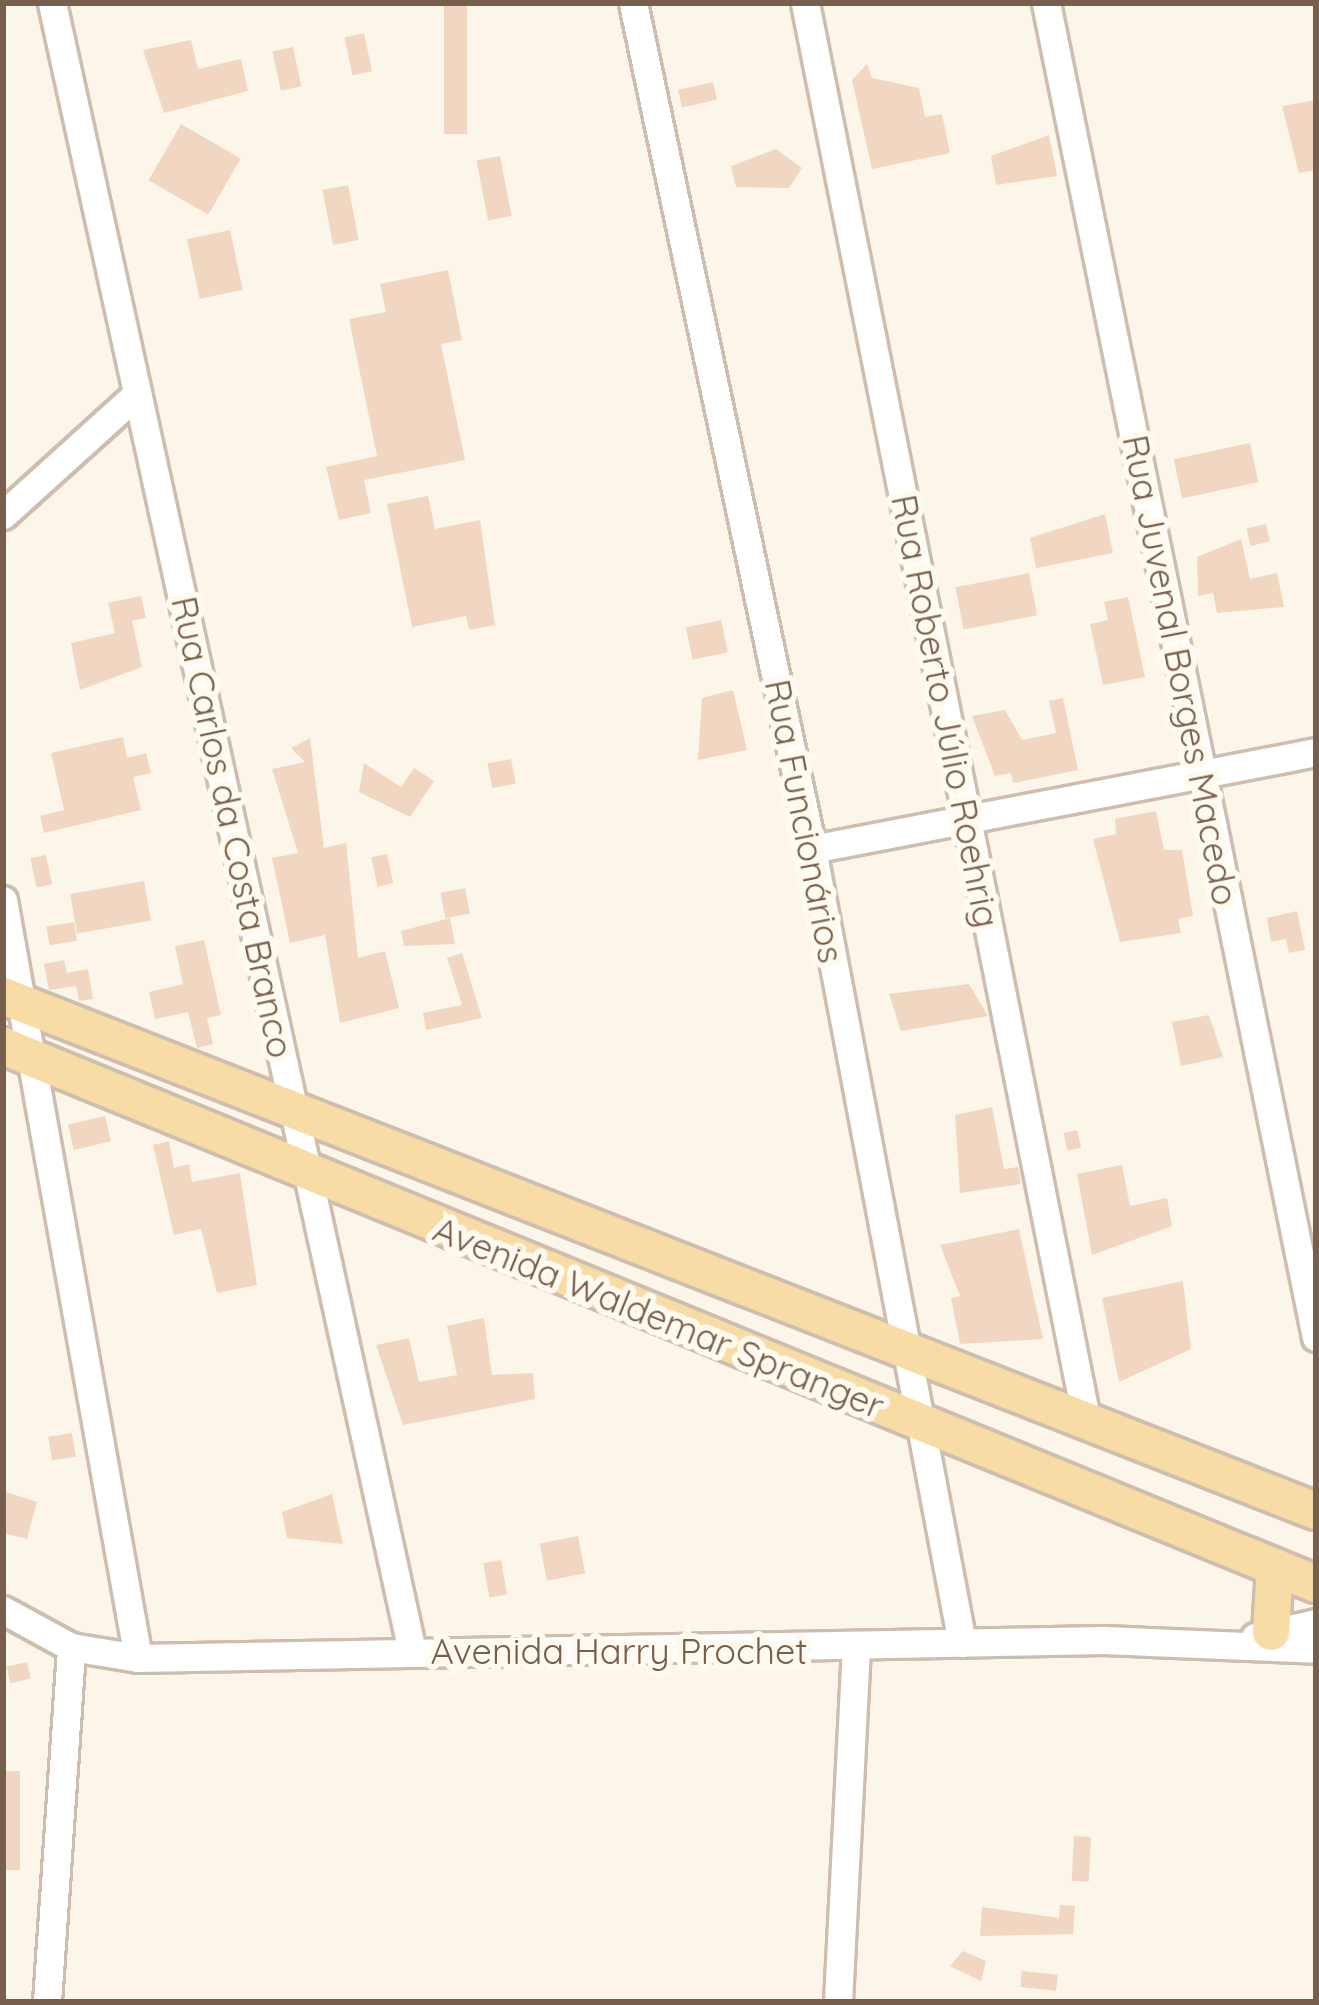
<!DOCTYPE html>
<meta charset="utf-8">
<style>
body{margin:0}
#map{position:relative;width:1319px;height:2005px;overflow:hidden;background:#fcf6ea;font-family:Quicksand,sans-serif}
div>[style]{position:absolute}
[style*='--x']{left:calc(var(--x)*1px);top:calc(var(--y)*1px);width:calc(var(--w)*1px);rotate:calc(var(--a)*1deg)}
.building>*{inset:0;background:#f1d7c2;transform-origin:0 0}
.roads{filter:drop-shadow(3px 0 #cebeaf) drop-shadow(-3px 0 #cebeaf) drop-shadow(0 3px #cebeaf) drop-shadow(0 -3px #cebeaf)}
.minor>*{height:27px;margin:-13.5px;padding:0 13.5px;transform-origin:13.5px;border-radius:13.5px;background:#fff}
.major>*{height:36px;margin:-18px;padding:0 18px;transform-origin:18px;border-radius:18px;background:#f8dca5}
span{translate:-50% -50%;white-space:nowrap;text-align:center;line-height:1.15;-webkit-text-stroke:12px #fffaf0;paint-order:stroke}
.street-label{font-size:36px;color:#775e4d}
.frame{position:absolute;inset:0;border:6px solid #775e4d;pointer-events:none}
</style>
<div id="map">
<div class="building">
<i style="left:444px;top:3px;width:23px;height:131px"></i>
<i style="left:364px;top:33px;width:39px;height:20px;rotate:78deg"></i>
<i style="clip-path:polygon(191px 40px,198px 69px,241px 59px,248px 91px,164px 113px,143px 50px)"></i>
<i style="left:293px;top:47px;width:40px;height:21px;rotate:78deg"></i>
<i style="clip-path:polygon(867px 64px,872px 78px,919px 88px,925px 117px,942px 114px,950px 153px,872px 169px,852px 80px)"></i>
<i style="left:713px;top:82px;width:18px;height:36px;rotate:77deg"></i>
<i style="clip-path:polygon(1316px 100px,1316px 170px,1299px 173px,1282px 106px)"></i>
<i style="left:181px;top:124px;width:69px;height:65px;rotate:30deg"></i>
<i style="clip-path:polygon(1049px 135px,1057px 176px,996px 185px,991px 156px)"></i>
<i style="clip-path:polygon(776px 149px,802px 168px,789px 188px,736px 187px,731px 166px)"></i>
<i style="left:500px;top:156px;width:61px;height:24px;rotate:79deg"></i>
<i style="left:348px;top:185px;width:56px;height:26px;rotate:79deg"></i>
<i style="left:230px;top:230px;width:61px;height:44px;rotate:78deg"></i>
<i style="clip-path:polygon(448px 270px,462px 340px,441px 344px,465px 460px,364px 480px,371px 513px,339px 520px,326px 467px,377px 456px,349px 319px,386px 312px,380px 284px)"></i>
<i style="left:1250px;top:443px;width:40px;height:78px;rotate:78deg"></i>
<i style="clip-path:polygon(428px 496px,435px 529px,480px 520px,495px 625px,469px 630px,466px 616px,412px 627px,387px 504px)"></i>
<i style="clip-path:polygon(1105px 514px,1113px 553px,1036px 568px,1030px 538px)"></i>
<i style="left:1266px;top:524px;width:18px;height:20px;rotate:77deg"></i>
<i style="clip-path:polygon(1241px 539px,1250px 579px,1277px 573px,1284px 607px,1217px 613px,1213px 593px,1198px 596px,1197px 557px)"></i>
<i style="left:1029px;top:573px;width:43px;height:75px;rotate:79deg"></i>
<i style="clip-path:polygon(141px 596px,146px 618px,132px 621px,142px 667px,80px 690px,71px 643px,115px 633px,108px 603px)"></i>
<i style="clip-path:polygon(1128px 597px,1145px 677px,1103px 685px,1090px 624px,1108px 620px,1104px 602px)"></i>
<i style="left:721px;top:620px;width:33px;height:36px;rotate:78deg"></i>
<i style="clip-path:polygon(733px 690px,747px 750px,698px 760px,702px 698px)"></i>
<i style="clip-path:polygon(1063px 698px,1078px 770px,1013px 783px,1011px 773px,995px 776px,972px 716px,1005px 710px,1022px 740px,1056px 733px,1049px 701px)"></i>
<i style="clip-path:polygon(123px 737px,127px 758px,146px 753px,151px 773px,133px 777px,141px 810px,44px 833px,40px 816px,64px 810px,51px 753px)"></i>
<i style="clip-path:polygon(310px 738px,324px 848px,346px 843px,358px 958px,385px 951px,399px 1008px,340px 1023px,325px 935px,290px 943px,272px 858px,298px 853px,272px 769px,305px 762px,291px 748px)"></i>
<i style="left:511px;top:759px;width:25px;height:24px;rotate:79deg"></i>
<i style="clip-path:polygon(364px 763px,401px 787px,414px 768px,434px 781px,410px 817px,359px 792px)"></i>
<i style="clip-path:polygon(1156px 811px,1164px 850px,1182px 850px,1193px 916px,1178px 919px,1181px 933px,1120px 942px,1093px 839px,1116px 834px,1115px 819px)"></i>
<i style="left:387px;top:854px;width:30px;height:16px;rotate:78deg"></i>
<i style="left:46px;top:855px;width:30px;height:16px;rotate:78deg"></i>
<i style="left:144px;top:881px;width:40px;height:75px;rotate:80deg"></i>
<i style="left:465px;top:888px;width:26px;height:25px;rotate:79deg"></i>
<i style="clip-path:polygon(1297px 911px,1305px 950px,1289px 953px,1286px 939px,1271px 942px,1267px 918px)"></i>
<i style="clip-path:polygon(450px 918px,455px 944px,404px 946px,401px 931px)"></i>
<i style="left:74px;top:922px;width:19px;height:28px;rotate:81deg"></i>
<i style="clip-path:polygon(204px 940px,221px 1015px,207px 1018px,213px 1044px,197px 1048px,188px 1012px,155px 1019px,149px 992px,183px 984px,175px 946px)"></i>
<i style="clip-path:polygon(462px 953px,482px 1018px,426px 1030px,423px 1013px,462px 1005px,447px 958px)"></i>
<i style="clip-path:polygon(64px 960px,67px 973px,88px 969px,93px 999px,79px 1001px,76px 986px,49px 990px,44px 964px)"></i>
<i style="clip-path:polygon(969px 984px,988px 1016px,901px 1031px,889px 994px)"></i>
<i style="clip-path:polygon(1209px 1015px,1223px 1057px,1181px 1066px,1172px 1022px)"></i>
<i style="clip-path:polygon(992px 1107px,1004px 1169px,1018px 1167px,1021px 1184px,960px 1193px,955px 1115px)"></i>
<i style="left:105px;top:1116px;width:26px;height:38px;rotate:77deg"></i>
<i style="left:1077px;top:1130px;width:18px;height:14px;rotate:77deg"></i>
<i style="clip-path:polygon(169px 1141px,174px 1168px,189px 1164px,192px 1182px,240px 1173px,257px 1285px,217px 1293px,201px 1229px,174px 1235px,153px 1145px)"></i>
<i style="clip-path:polygon(1122px 1165px,1130px 1206px,1167px 1198px,1172px 1226px,1092px 1255px,1077px 1174px)"></i>
<i style="clip-path:polygon(1019px 1229px,1043px 1339px,960px 1344px,951px 1298px,960px 1296px,940px 1245px)"></i>
<i style="clip-path:polygon(1183px 1281px,1191px 1349px,1119px 1382px,1102px 1298px)"></i>
<i style="clip-path:polygon(484px 1318px,492px 1375px,533px 1373px,535px 1399px,403px 1425px,376px 1345px,409px 1338px,419px 1382px,457px 1375px,447px 1326px)"></i>
<i style="left:72px;top:1433px;width:24px;height:24px;rotate:81deg"></i>
<i style="clip-path:polygon(3px 1491px,37px 1502px,27px 1539px,3px 1533px)"></i>
<i style="clip-path:polygon(332px 1494px,343px 1544px,287px 1538px,282px 1512px)"></i>
<i style="left:578px;top:1536px;width:38px;height:39px;rotate:79deg"></i>
<i style="left:501px;top:1560px;width:35px;height:18px;rotate:80deg"></i>
<i style="left:27px;top:1662px;width:17px;height:21px;rotate:77deg"></i>
<i style="left:6px;top:1771px;width:14px;height:99px"></i>
<i style="left:1074px;top:1836px;width:17px;height:45px;rotate:3deg"></i>
<i style="clip-path:polygon(1060px 1905px,1075px 1906px,1073px 1934px,980px 1936px,982px 1907px,1059px 1918px)"></i>
<i style="clip-path:polygon(963px 1951px,986px 1961px,981px 1981px,950px 1966px)"></i>
<i style="left:1022px;top:1971px;width:36px;height:16px;rotate:6deg"></i>
</div>
<div class="roads">
<div class="minor">
<i style="--x:52;--y:3;--w:1688;--a:77.68"></i>
<i style="--x:633;--y:3;--w:865;--a:78.05"></i>
<i style="--x:812;--y:849;--w:808;--a:79.3"></i>
<i style="--x:805;--y:3;--w:1443;--a:78.77"></i>
<i style="--x:1046;--y:3;--w:1361;--a:78.56"></i>
<i style="--x:3;--y:515;--w:181;--a:-42.1"></i>
<i style="--x:812;--y:849;--w:513;--a:-10.89"></i>
<i style="--x:3;--y:900;--w:770;--a:79.9"></i>
<i style="--x:3;--y:1610;--w:77;--a:28.6"></i>
<i style="--x:71;--y:1647;--w:68;--a:9.3"></i>
<i style="--x:138;--y:1658;--w:966;--a:-1.07"></i>
<i style="--x:1104;--y:1640;--w:212;--a:2.4"></i>
<i style="--x:1255;--y:1637;--w:63;--a:-12.9"></i>
<i style="--x:47;--y:2002;--w:356;--a:-86.1"></i>
<i style="--x:838;--y:2002;--w:352;--a:-87.1"></i>
</div>
<div class="major">
<i style="--x:3;--y:996;--w:1410;--a:21.42"></i>
<i style="--x:3;--y:1046;--w:1419;--a:22.28"></i>
<i style="--x:1271;--y:1632;--w:63;--a:-86.4"></i>
</div>
</div>
<div class="street-label">
<span style="left:1181px;top:670px;rotate:79deg">Rua Juvenal Borges Macedo</span>
<span style="left:946px;top:711px;rotate:79deg">Rua Roberto Júlio Roehrig</span>
<span style="left:805px;top:821px;rotate:79deg">Rua Funcionários</span>
<span style="left:233px;top:827px;rotate:78deg">Rua Carlos da Costa Branco</span>
<span style="left:659px;top:1317px;rotate:22deg">Avenida Waldemar Spranger</span>
<span style="left:619px;top:1651px">Avenida Harry Prochet</span>
</div>
<div class="frame"></div>
</div>
